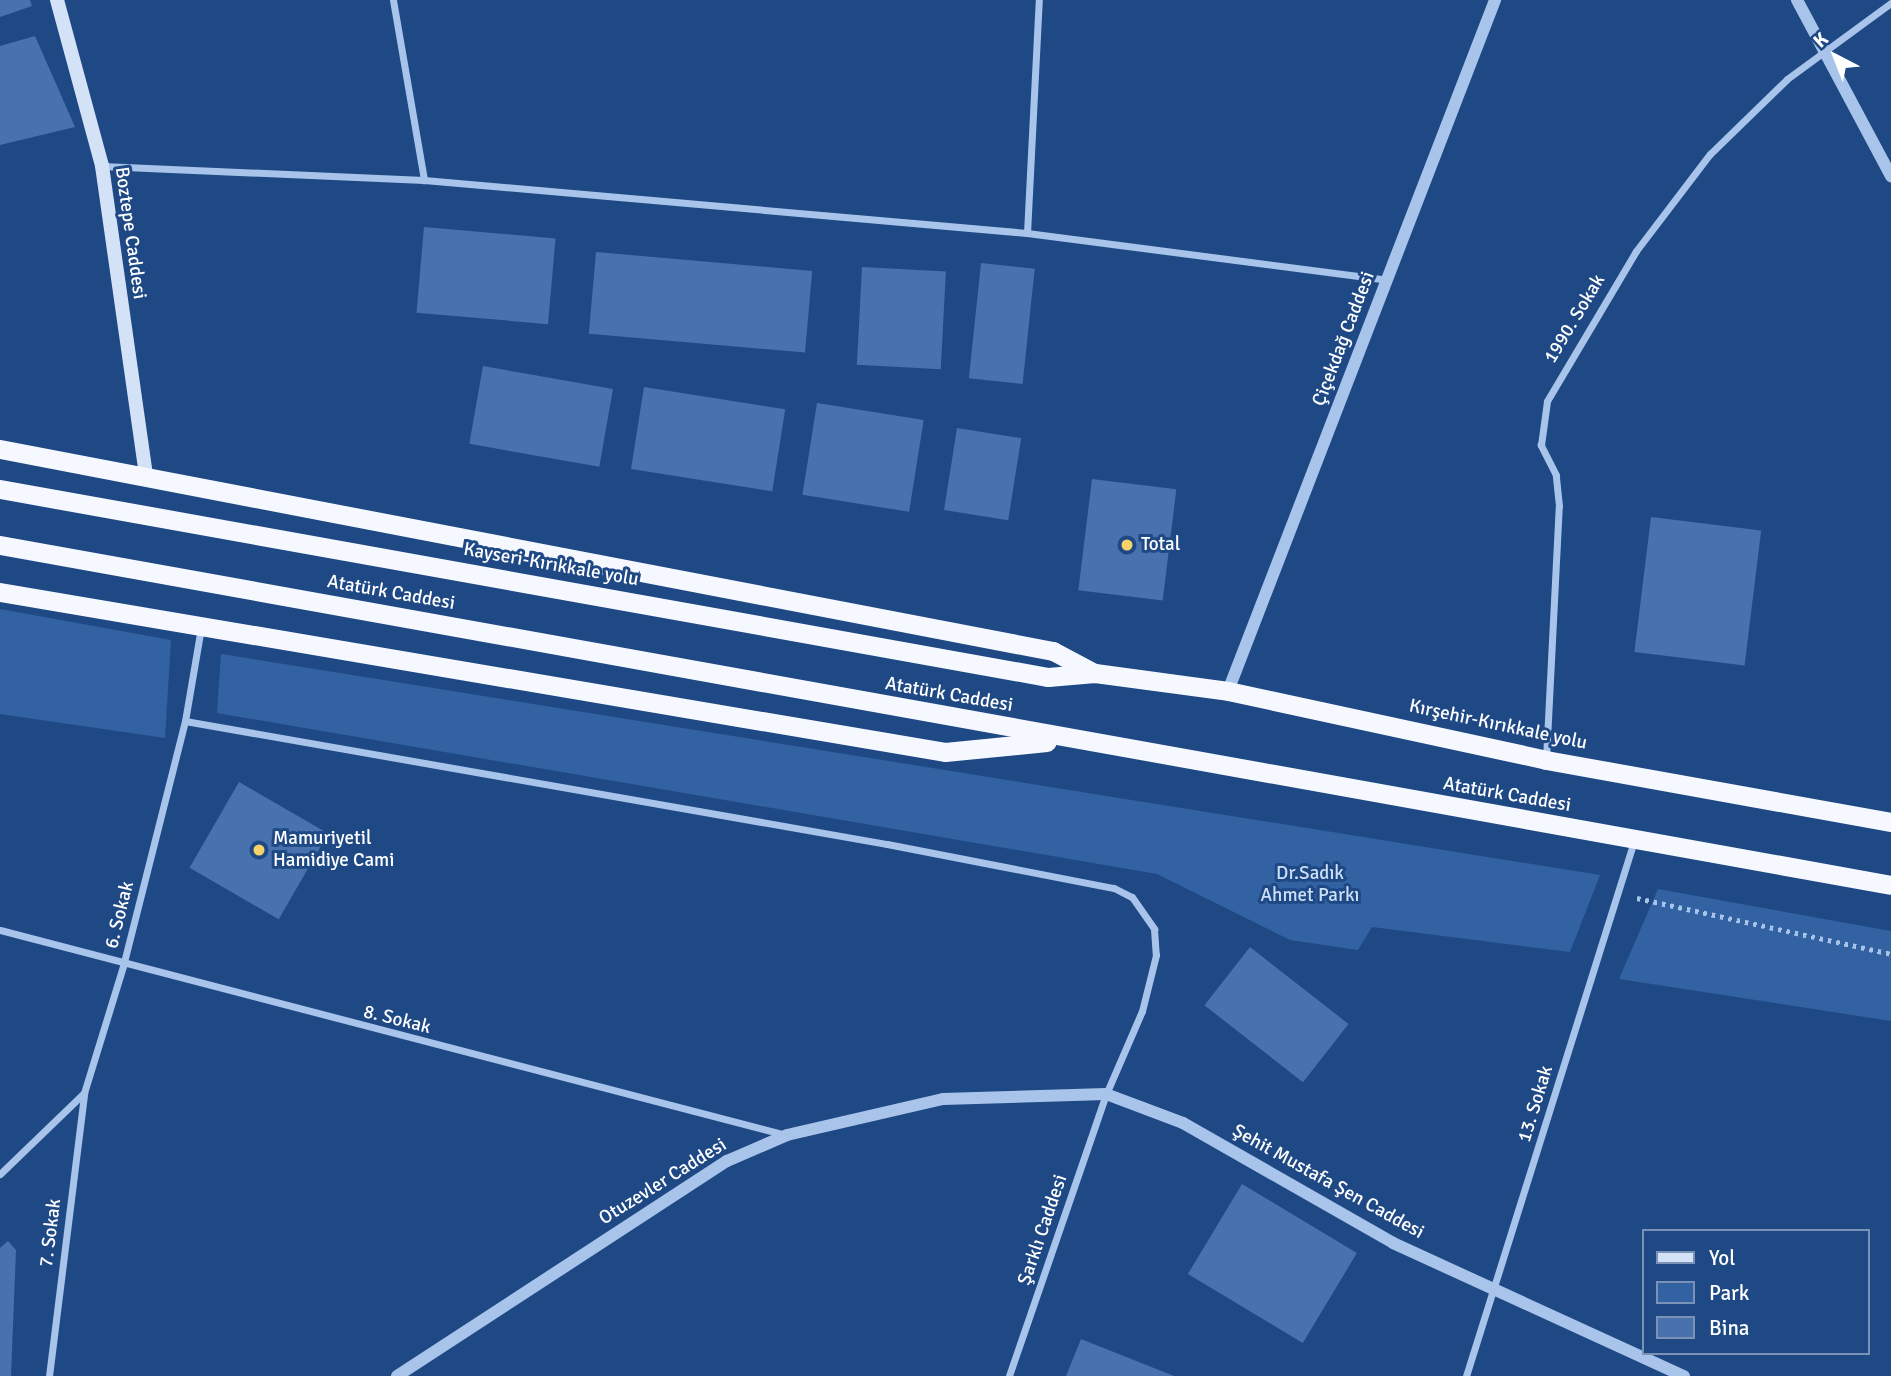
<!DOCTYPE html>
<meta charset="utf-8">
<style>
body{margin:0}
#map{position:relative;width:1891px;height:1376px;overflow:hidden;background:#1f4985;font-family:Signika,sans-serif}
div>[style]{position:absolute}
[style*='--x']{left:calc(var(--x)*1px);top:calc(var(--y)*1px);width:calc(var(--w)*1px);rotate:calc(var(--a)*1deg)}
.green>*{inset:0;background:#3362a2}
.building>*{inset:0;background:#4872ad;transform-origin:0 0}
.path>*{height:4.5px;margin-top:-2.25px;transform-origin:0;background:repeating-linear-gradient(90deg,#a8c4ea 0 3.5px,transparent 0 8.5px)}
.minor>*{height:7px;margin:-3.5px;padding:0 3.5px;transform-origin:3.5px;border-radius:3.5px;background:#a8c4ea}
.tertiary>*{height:12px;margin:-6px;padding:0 6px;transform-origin:6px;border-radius:6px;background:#a8c4ea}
.secondary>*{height:14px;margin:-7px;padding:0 7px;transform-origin:7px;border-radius:7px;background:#d3e2f7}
.trunk>*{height:19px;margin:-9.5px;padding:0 9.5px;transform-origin:9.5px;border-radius:9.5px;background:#f5f8fe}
.dots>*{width:19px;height:19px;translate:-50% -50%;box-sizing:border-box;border:4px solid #1f4985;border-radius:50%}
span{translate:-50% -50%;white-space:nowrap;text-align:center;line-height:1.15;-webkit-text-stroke:6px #1f4985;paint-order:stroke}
.street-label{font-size:19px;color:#fff}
.poi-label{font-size:19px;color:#fff}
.left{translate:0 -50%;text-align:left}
.park-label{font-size:19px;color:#ccdff7}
.legend{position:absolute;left:1642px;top:1229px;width:228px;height:126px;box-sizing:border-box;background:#1f4985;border:2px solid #7992b6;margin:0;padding:9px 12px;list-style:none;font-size:21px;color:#fff}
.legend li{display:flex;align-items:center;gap:14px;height:35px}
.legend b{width:35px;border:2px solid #7992b6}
.north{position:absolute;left:1800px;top:21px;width:70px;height:70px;-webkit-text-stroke:5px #1f4985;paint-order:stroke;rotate:318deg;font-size:19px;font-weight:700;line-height:28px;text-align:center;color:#fff}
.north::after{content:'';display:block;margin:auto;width:24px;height:32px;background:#fff;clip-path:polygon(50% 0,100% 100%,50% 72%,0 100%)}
</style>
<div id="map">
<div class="green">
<i style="clip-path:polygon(0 609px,171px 640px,165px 738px,0 714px)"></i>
<i style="clip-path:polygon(221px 654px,1600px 875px,1570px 952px,1372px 927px,1358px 950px,1290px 940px,1157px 874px,217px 713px)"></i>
<i style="clip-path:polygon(1658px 889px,1891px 931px,1891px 1021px,1619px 979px)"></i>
</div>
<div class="building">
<i style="clip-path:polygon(0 0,30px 0,32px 6px,0 17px)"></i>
<i style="clip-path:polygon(35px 36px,75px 127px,0 145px,0 46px)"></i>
<i style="left:424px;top:227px;width:132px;height:86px;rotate:5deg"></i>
<i style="left:596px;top:252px;width:217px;height:82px;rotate:5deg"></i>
<i style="left:981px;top:263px;width:54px;height:116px;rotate:6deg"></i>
<i style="left:862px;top:267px;width:84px;height:98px;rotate:3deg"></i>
<i style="left:483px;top:366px;width:132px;height:79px;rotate:10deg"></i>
<i style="left:644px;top:387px;width:143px;height:83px;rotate:9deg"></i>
<i style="left:817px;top:403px;width:108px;height:93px;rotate:9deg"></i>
<i style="left:957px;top:428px;width:65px;height:83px;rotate:9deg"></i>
<i style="left:1092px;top:479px;width:85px;height:112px;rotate:7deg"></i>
<i style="left:1651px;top:517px;width:111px;height:136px;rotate:7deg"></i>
<i style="left:239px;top:782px;width:103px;height:99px;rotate:30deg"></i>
<i style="left:1250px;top:947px;width:125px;height:74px;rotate:38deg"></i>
<i style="left:1242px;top:1184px;width:134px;height:105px;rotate:31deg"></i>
<i style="clip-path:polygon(8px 1241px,16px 1250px,11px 1376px,0 1376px,0 1248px)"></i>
<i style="clip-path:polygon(1081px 1339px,1174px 1376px,1066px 1376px)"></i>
</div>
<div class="path">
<i style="--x:1637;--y:898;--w:260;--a:12.4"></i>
</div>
<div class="minor">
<i style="--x:393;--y:0;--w:183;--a:80.2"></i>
<i style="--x:102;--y:166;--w:322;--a:2.5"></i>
<i style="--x:424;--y:180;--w:605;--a:5.02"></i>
<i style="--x:1027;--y:233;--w:363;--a:7.4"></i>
<i style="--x:1027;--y:233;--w:233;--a:-87.1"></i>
<i style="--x:185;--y:721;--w:713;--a:9.94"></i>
<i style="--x:887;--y:844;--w:231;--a:11"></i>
<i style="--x:1114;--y:888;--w:20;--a:27"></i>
<i style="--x:1132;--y:897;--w:39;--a:55"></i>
<i style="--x:1154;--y:929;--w:26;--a:86"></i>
<i style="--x:1156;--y:955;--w:58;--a:104"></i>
<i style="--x:1142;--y:1011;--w:90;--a:113.4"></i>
<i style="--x:1106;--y:1094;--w:298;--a:109"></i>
<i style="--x:1546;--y:759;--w:253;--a:-87.1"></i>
<i style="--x:1559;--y:506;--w:31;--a:-96"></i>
<i style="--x:1556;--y:475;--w:34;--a:-117"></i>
<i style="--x:1541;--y:445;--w:44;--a:-82.2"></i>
<i style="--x:1547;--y:401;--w:174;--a:-59.3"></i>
<i style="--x:1636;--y:251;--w:122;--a:-52.7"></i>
<i style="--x:1710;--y:154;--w:107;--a:-44.2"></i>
<i style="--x:1787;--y:79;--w:129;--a:-36.2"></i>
<i style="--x:0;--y:930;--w:812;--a:14.62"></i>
<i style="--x:0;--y:1174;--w:117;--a:-44"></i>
<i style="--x:84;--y:1093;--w:133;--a:-72.9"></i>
<i style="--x:123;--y:966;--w:253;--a:-75.8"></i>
<i style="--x:185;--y:721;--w:95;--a:-80.3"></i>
<i style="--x:49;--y:1376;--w:284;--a:-82.9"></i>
<i style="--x:1466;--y:1376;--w:561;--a:-72.57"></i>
</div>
<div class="tertiary">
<i style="--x:1797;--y:0;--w:200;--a:61.9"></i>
<i style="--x:1228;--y:691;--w:741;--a:-68.87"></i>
<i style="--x:397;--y:1376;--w:394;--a:-33.1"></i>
<i style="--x:727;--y:1161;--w:65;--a:-23.4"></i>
<i style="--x:787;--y:1135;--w:160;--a:-13"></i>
<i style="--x:943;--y:1099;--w:163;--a:-1.8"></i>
<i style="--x:1106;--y:1094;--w:82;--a:20.6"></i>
<i style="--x:1183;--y:1123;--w:242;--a:29.7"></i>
<i style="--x:1393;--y:1243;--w:320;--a:24.6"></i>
</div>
<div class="secondary">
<i style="--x:57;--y:0;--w:172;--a:74.8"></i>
<i style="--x:102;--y:166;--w:313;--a:81.9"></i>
</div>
<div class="trunk">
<i style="--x:0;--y:449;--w:1072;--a:10.86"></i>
<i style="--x:1053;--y:651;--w:47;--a:28.2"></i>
<i style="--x:0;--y:489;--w:1065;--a:10.17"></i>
<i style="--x:1048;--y:677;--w:47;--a:-4.9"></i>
<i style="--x:1095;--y:673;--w:134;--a:7.7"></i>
<i style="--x:1228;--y:691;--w:325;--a:12.2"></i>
<i style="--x:1546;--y:760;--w:351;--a:10.2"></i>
<i style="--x:0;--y:545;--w:1921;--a:10.19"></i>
<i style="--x:0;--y:592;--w:958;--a:9.61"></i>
<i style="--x:945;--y:752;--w:102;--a:-5.6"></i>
</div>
<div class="dots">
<i style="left:1127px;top:545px;background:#f7d268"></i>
<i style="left:259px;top:850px;background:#f7d268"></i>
</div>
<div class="street-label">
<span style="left:130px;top:233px;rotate:82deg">Boztepe Caddesi</span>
<span style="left:1575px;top:319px;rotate:-59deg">1990. Sokak</span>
<span style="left:1344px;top:339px;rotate:-69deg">Çiçekdağ Caddesi</span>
<span style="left:551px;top:565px;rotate:10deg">Kayseri-Kırıkkale yolu</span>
<span style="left:391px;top:593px;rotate:10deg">Atatürk Caddesi</span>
<span style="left:949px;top:695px;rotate:10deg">Atatürk Caddesi</span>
<span style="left:1498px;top:725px;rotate:12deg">Kırşehir-Kırıkkale yolu</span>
<span style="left:1507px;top:795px;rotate:10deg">Atatürk Caddesi</span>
<span style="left:120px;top:915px;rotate:-76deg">6. Sokak</span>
<span style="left:397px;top:1020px;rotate:14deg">8. Sokak</span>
<span style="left:1536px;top:1104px;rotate:-73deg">13. Sokak</span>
<span style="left:663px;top:1182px;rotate:-32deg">Otuzevler Caddesi</span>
<span style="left:1328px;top:1182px;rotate:29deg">Şehit Mustafa Şen Caddesi</span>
<span style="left:1043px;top:1230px;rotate:-71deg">Şarklı Caddesi</span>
<span style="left:51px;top:1233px;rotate:-83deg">7. Sokak</span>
</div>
<div class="poi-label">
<span class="left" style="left:1141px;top:545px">Total</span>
<span class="left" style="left:273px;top:850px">Mamuriyetil<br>Hamidiye Cami</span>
</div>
<div class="park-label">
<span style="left:1310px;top:885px">Dr.Sadık<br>Ahmet Parkı</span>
</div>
<ul class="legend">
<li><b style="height:9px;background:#d3e2f7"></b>Yol</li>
<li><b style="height:19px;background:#3362a2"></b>Park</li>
<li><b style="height:19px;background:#4872ad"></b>Bina</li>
</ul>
<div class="north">K</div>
</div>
